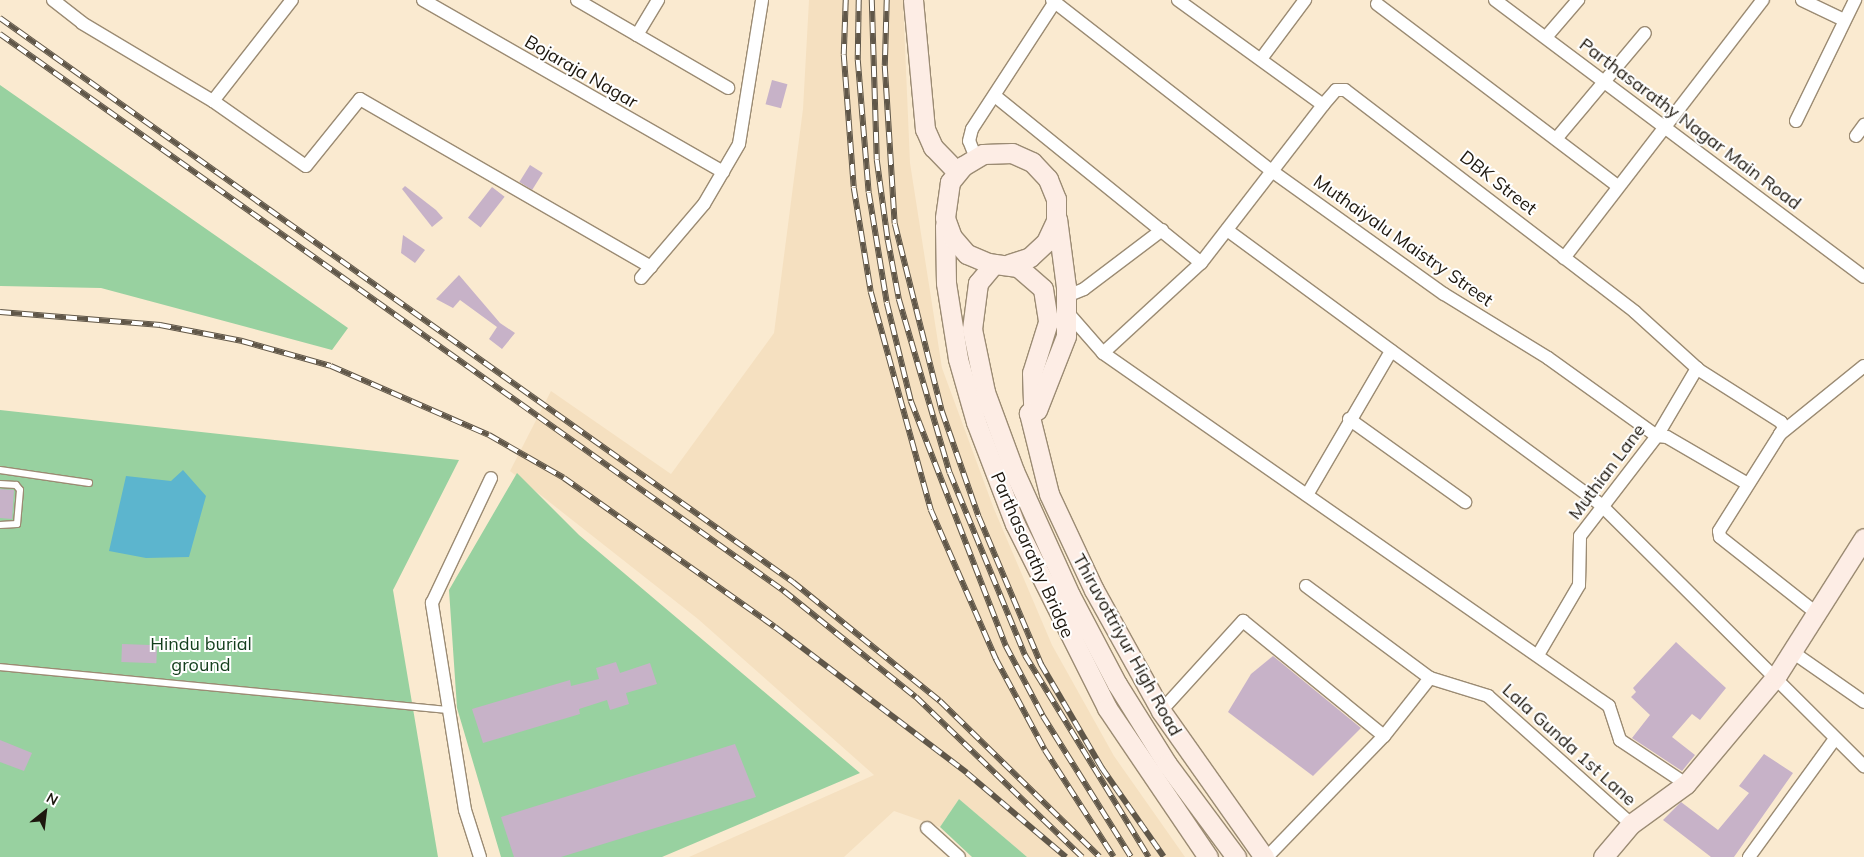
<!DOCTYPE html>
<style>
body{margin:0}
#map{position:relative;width:1864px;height:857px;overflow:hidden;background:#faead0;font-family:Mulish,sans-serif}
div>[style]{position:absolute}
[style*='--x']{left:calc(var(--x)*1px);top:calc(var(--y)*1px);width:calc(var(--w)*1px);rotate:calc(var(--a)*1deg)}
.built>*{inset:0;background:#f5e0c0}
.green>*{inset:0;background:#98d1a0}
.water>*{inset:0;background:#5cb5ce}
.building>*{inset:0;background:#c7b2c8;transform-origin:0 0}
.roads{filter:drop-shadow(1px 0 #9b8b73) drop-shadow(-1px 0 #9b8b73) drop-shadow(0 1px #9b8b73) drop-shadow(0 -1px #9b8b73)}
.lane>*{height:6px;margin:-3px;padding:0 3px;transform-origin:3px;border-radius:3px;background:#fff}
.street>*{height:12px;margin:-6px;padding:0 6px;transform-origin:6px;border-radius:6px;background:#fff}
.secondary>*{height:19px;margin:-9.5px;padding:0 9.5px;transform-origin:9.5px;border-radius:9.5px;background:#fdede5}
.rail>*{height:5.5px;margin-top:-2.75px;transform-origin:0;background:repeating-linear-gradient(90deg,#fff 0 11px,#605749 0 22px);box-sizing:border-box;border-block:1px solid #605749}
span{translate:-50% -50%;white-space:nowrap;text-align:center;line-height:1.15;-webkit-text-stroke:4px #fff;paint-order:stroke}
.street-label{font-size:18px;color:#1d170e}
.park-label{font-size:18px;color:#143e1d}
.north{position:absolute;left:20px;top:787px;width:50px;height:50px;-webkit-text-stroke:4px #fff;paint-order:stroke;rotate:29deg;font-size:14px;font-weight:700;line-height:20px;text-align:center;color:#1d170e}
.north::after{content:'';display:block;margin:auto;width:18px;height:22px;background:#1d170e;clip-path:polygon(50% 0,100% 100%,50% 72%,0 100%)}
</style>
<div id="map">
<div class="built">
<i style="clip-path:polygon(809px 0,903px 0,910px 163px,942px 368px,994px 509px,1052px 645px,1114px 756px,1185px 857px,1027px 857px,959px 799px,940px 827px,894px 811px,844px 857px,689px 857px,874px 775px,698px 619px,510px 471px,551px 391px,671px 474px,774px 333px,803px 109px)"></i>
</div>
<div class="green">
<i style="clip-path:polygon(0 85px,348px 328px,332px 350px,101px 288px,0 286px)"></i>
<i style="clip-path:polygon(0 410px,459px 460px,393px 590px,438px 857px,0 857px)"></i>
<i style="clip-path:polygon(517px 473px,579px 535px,860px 773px,662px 857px,501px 857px,457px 708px,449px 590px)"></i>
<i style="clip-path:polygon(959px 799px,1027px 857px,972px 857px,940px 827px)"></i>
</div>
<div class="water">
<i style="clip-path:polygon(183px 470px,206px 496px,189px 557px,146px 558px,109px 551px,126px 476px,171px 481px)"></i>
</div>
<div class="building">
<i style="left:772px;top:80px;width:16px;height:25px;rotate:15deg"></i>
<i style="left:530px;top:165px;width:15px;height:20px;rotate:32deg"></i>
<i style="clip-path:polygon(405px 186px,436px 210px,443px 218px,432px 227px,402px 189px)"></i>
<i style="left:492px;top:187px;width:16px;height:39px;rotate:38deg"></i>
<i style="clip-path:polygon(403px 235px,425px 250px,415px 263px,401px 253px)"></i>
<i style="clip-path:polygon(459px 275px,500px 323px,515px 333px,502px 349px,489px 339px,497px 327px,460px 300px,453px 308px,436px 299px)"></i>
<i style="clip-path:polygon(0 489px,14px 490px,12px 519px,0 518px)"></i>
<i style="clip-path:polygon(1676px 642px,1726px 688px,1700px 720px,1692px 714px,1672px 737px,1695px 755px,1682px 771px,1632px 738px,1650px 715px,1631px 697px,1636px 692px,1633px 688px)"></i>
<i style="left:122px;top:644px;width:35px;height:18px;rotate:2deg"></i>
<i style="clip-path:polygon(1273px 656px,1361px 728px,1313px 776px,1228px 712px,1251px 674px)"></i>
<i style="clip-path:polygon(616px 662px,620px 673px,650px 663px,657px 684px,626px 693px,629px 704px,610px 710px,607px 700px,579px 709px,580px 714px,483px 743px,472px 709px,570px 680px,571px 686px,599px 679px,596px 668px)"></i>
<i style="clip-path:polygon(0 740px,32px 753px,24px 771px,0 762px)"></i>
<i style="clip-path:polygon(735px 744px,756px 797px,561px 857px,514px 857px,501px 817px)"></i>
<i style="clip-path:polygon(1764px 754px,1793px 773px,1734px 857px,1711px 857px,1663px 820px,1681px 802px,1718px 830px,1749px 793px,1739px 786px)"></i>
</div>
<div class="roads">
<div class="lane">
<i style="--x:0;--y:470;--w:90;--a:8.3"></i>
<i style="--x:0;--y:484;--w:16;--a:4"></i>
<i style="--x:16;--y:485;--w:6;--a:51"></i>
<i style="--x:20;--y:490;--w:34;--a:95"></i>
<i style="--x:17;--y:524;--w:17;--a:177"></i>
<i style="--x:0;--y:667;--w:452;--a:5.5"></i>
</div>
<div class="street">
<i style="--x:53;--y:0;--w:37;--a:38"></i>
<i style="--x:82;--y:23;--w:152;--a:30.8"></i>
<i style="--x:213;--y:101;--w:113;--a:35"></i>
<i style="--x:306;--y:166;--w:86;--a:-51.1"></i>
<i style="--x:360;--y:99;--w:336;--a:30"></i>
<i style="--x:423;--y:0;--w:346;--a:29.8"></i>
<i style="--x:577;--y:0;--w:175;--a:30.2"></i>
<i style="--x:1052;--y:0;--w:279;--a:37.9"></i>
<i style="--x:1272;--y:171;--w:211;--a:35.6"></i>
<i style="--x:1444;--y:294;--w:122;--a:31.6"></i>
<i style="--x:1548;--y:358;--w:134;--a:35.6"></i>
<i style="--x:1657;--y:436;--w:10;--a:6"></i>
<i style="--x:1667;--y:437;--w:91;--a:30.2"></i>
<i style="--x:1178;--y:0;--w:179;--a:35.9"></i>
<i style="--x:1323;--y:105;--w:20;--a:-49"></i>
<i style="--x:1336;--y:90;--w:9;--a:0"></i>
<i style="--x:1345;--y:90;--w:365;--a:37.4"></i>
<i style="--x:1635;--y:312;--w:86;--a:42.2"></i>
<i style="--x:1699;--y:370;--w:97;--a:32.4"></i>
<i style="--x:1781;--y:422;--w:7;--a:63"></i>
<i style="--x:1784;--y:428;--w:7;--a:124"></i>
<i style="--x:1495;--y:0;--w:461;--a:36.9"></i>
<i style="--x:1802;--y:0;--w:47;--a:25.5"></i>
<i style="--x:1377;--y:4;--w:302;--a:37.1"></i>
<i style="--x:637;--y:35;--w:41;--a:-59"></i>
<i style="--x:1547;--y:36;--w:48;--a:-49.3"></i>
<i style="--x:1261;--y:59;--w:74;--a:-53.3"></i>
<i style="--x:995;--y:96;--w:265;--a:39"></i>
<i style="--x:213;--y:101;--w:128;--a:-52"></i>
<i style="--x:1796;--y:121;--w:135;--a:-64"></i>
<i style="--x:1856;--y:136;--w:14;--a:-54"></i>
<i style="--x:1556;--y:139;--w:138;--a:-50"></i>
<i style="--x:976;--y:158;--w:18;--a:-112"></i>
<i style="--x:969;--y:141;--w:12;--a:-76"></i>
<i style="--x:972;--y:129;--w:154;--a:-56.9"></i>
<i style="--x:1227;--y:230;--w:464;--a:36.3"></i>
<i style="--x:1601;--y:505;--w:371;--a:44.8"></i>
<i style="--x:1564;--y:258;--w:326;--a:-52.4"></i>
<i style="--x:641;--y:278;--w:97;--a:-49.6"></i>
<i style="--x:704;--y:204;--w:69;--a:-59.7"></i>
<i style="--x:739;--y:144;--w:146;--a:-80.9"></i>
<i style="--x:1067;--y:296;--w:18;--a:-22"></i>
<i style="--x:1084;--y:289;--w:98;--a:-37.1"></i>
<i style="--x:1068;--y:313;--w:53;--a:48.8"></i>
<i style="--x:1103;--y:353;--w:617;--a:34.9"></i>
<i style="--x:1609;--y:706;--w:36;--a:72"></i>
<i style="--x:1620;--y:740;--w:79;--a:33.7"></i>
<i style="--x:1103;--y:353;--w:133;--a:-42.6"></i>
<i style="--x:1201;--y:263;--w:200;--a:-52.3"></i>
<i style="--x:1349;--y:419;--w:143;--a:35.6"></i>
<i style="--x:1307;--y:495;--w:167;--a:-59.7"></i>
<i style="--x:1306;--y:586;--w:154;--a:36.6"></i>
<i style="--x:1430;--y:678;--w:61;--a:17.2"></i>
<i style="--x:1488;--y:696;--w:192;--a:41.8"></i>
<i style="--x:1815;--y:612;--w:121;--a:-141.7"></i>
<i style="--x:1720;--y:537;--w:6;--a:-99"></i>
<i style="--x:1719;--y:531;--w:115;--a:-57.8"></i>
<i style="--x:1780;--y:434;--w:108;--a:-39"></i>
<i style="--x:1791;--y:651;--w:89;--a:34.9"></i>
<i style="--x:1538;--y:655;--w:81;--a:-59.6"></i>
<i style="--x:1579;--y:585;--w:49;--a:-88.8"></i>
<i style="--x:1580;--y:536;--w:126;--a:-52.4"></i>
<i style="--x:1657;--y:436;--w:79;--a:-59.5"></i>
<i style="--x:1161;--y:711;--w:122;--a:-47.7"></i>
<i style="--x:1243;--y:621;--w:182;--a:39.2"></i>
<i style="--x:927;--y:828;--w:43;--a:42.2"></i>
<i style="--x:480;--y:857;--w:49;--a:-107.7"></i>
<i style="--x:465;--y:810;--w:210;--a:-99.1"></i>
<i style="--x:432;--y:603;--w:138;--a:-64.7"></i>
<i style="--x:1267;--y:857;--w:168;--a:-46"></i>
<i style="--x:1384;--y:736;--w:74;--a:-51.6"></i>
<i style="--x:1749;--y:857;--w:145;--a:-54"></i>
</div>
<div class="secondary">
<i style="--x:913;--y:0;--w:130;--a:84.7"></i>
<i style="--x:925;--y:129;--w:20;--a:66"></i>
<i style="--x:933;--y:147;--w:35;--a:46"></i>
<i style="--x:945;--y:225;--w:58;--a:89"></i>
<i style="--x:946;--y:283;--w:77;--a:81"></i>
<i style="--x:958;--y:359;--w:66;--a:74.1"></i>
<i style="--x:976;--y:422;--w:109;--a:69.1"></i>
<i style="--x:1015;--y:524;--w:206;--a:63.4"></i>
<i style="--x:1107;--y:708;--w:180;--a:55.9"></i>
<i style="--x:994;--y:264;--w:25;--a:130"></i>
<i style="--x:978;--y:283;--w:46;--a:97.4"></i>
<i style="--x:972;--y:329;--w:64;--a:78.3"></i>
<i style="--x:985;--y:392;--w:84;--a:69.8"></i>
<i style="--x:1014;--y:471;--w:136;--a:65.7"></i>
<i style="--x:1070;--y:595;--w:101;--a:62.2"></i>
<i style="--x:1117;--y:684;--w:94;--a:58"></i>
<i style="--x:1167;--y:764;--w:116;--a:53.4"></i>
<i style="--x:1009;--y:264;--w:22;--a:-18"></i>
<i style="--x:1030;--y:257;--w:22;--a:-43"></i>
<i style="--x:1046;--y:242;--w:23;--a:-65"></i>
<i style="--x:1056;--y:221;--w:22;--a:-90"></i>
<i style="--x:1056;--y:199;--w:22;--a:-112"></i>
<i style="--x:1048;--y:179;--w:23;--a:-133"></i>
<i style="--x:1032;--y:162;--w:22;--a:-156"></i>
<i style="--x:1012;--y:153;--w:29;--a:178"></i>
<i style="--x:983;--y:154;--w:23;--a:149"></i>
<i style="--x:963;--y:166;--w:21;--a:129"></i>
<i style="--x:950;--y:182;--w:36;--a:98"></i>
<i style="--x:945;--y:218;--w:20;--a:70"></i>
<i style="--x:952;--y:237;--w:23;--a:49"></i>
<i style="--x:967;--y:254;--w:23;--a:23"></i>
<i style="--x:988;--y:263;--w:30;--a:8"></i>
<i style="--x:1018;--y:267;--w:33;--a:41"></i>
<i style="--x:1043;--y:289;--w:33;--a:81"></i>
<i style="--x:1048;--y:322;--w:53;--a:107.4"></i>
<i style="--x:1032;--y:373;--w:36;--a:88"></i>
<i style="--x:1033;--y:409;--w:6;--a:135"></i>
<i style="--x:1029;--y:413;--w:83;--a:76.1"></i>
<i style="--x:1049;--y:494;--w:106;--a:64.9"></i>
<i style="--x:1094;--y:590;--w:138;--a:61"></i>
<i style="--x:1161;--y:711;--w:179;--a:54.8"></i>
<i style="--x:1032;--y:412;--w:5;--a:-22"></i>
<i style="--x:1037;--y:410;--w:79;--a:-68.6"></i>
<i style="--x:1066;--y:336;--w:49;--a:-90"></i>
<i style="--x:1066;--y:287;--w:69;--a:-97.5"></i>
<i style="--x:1603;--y:857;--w:43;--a:-49.7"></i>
<i style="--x:1631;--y:824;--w:68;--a:-36"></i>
<i style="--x:1686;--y:784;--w:142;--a:-50.1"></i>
<i style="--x:1777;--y:675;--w:162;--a:-57.6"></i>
</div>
</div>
<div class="rail">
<i style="--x:846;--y:0;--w:55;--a:92.1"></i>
<i style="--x:844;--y:55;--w:133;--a:85.7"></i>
<i style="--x:854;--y:188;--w:105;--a:80.7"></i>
<i style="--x:871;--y:292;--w:226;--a:74.6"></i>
<i style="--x:931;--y:510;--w:163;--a:66.4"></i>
<i style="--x:996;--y:659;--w:103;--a:61.7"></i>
<i style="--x:1045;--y:750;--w:127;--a:57.2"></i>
<i style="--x:859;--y:0;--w:60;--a:91"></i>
<i style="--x:858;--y:60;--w:133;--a:85.3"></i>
<i style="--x:869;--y:193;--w:111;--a:80.7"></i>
<i style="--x:887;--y:303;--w:101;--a:76.2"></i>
<i style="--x:911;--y:401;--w:263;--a:68.8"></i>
<i style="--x:1006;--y:646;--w:79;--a:62.1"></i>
<i style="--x:1043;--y:716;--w:166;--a:58"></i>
<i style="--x:872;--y:0;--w:160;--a:88.2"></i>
<i style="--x:877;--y:160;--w:81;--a:82.2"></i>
<i style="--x:888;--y:240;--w:60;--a:79.4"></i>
<i style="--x:899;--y:299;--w:181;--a:73.7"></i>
<i style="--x:950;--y:473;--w:197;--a:67.6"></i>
<i style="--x:1025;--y:655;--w:237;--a:58.5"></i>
<i style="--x:887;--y:0;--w:66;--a:91.7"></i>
<i style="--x:885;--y:66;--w:158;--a:86.4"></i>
<i style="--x:895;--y:224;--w:193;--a:75.9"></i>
<i style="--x:942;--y:411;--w:112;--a:70.8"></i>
<i style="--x:979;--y:517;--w:160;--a:67.1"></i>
<i style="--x:1041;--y:664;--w:121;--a:59.6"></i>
<i style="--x:1102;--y:768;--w:108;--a:55.1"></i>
<i style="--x:0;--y:18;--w:973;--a:35.42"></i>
<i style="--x:793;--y:582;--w:189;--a:39"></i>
<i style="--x:940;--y:701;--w:223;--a:44.3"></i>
<i style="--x:0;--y:34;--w:962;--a:35.39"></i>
<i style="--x:784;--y:591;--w:169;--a:38.8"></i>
<i style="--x:916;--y:697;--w:231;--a:43.9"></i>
<i style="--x:0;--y:312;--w:161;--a:4.6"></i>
<i style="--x:160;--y:325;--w:84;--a:11"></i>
<i style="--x:242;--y:341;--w:92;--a:15.7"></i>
<i style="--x:331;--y:366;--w:172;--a:23.6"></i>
<i style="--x:489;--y:435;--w:86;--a:29.8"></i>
<i style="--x:564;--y:478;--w:258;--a:35.2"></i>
<i style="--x:775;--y:627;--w:241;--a:37.2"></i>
<i style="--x:967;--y:773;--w:130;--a:40.3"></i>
</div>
<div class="street-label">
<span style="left:581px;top:72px;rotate:30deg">Bojaraja Nagar</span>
<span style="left:1690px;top:124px;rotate:37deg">Parthasarathy Nagar Main Road</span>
<span style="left:1498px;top:183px;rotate:38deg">DBK Street</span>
<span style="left:1403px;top:241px;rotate:35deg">Muthaiyalu Maistry Street</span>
<span style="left:1607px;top:472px;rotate:-53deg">Muthian Lane</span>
<span style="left:1032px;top:555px;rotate:66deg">Parthasarathy Bridge</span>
<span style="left:1127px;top:645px;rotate:61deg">Thiruvottriyur High Road</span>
<span style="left:1569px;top:745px;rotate:42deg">Lala Gunda 1st Lane</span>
</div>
<div class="park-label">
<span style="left:201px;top:655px">Hindu burial<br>ground</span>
</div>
<div class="north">N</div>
</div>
